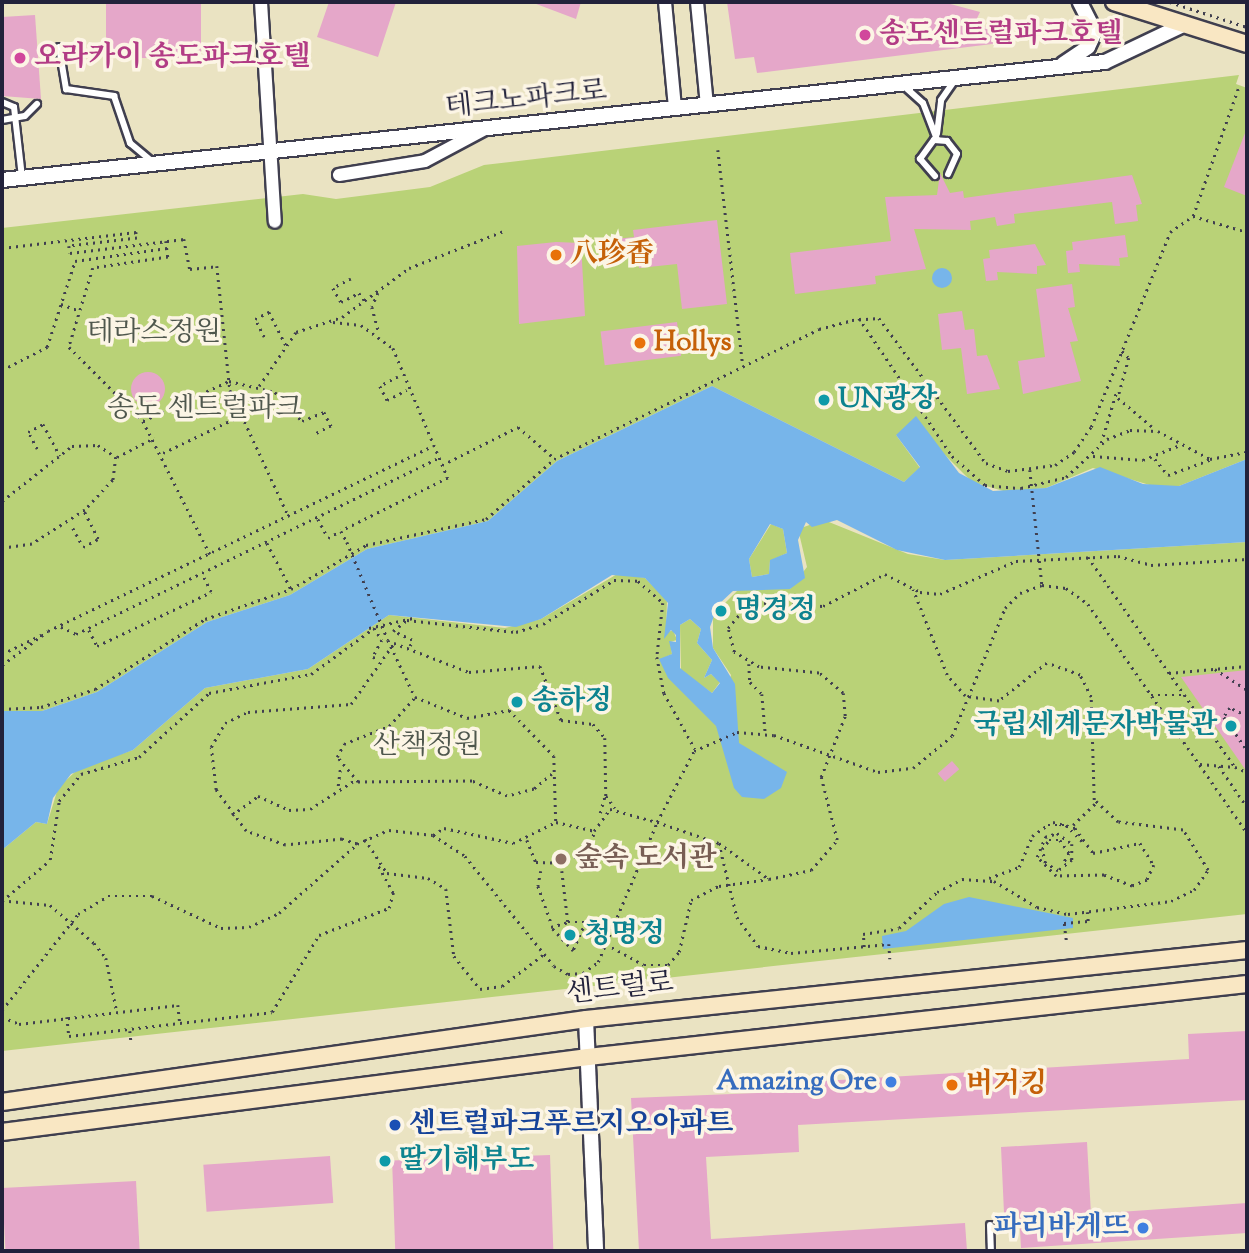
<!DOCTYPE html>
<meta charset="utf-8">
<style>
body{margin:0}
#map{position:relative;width:1249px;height:1253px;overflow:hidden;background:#eae3c2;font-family:"Sorts Mill Goudy","Noto Serif KR",serif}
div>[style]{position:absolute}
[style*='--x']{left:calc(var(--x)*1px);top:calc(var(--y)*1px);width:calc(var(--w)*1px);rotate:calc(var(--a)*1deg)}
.green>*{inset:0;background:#b9d277}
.water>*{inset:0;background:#77b5ea}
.round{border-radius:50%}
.building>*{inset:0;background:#e5a7c9;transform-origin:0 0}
.path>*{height:2.5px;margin-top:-1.25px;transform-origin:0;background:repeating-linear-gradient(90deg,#403f4f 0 2px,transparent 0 7px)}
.roads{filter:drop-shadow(2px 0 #403f4f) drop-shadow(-2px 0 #403f4f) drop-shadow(0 2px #403f4f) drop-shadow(0 -2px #403f4f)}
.service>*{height:6px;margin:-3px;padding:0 3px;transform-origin:3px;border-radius:3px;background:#fff}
.minor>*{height:12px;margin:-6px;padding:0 6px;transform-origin:6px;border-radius:6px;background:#fff}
.tertiary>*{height:14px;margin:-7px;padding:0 7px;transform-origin:7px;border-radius:7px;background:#fff}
.secondary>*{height:16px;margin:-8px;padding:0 8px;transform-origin:8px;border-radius:8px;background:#f9e7c3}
.path-bridge>*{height:2.5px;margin-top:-1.25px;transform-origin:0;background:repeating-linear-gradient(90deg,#403f4f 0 2px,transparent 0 7px)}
.dots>*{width:19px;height:19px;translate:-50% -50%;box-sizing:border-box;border:4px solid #fcf5e5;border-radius:50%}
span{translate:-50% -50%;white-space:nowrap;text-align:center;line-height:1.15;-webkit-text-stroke:7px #fcf5e5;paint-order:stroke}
.hotel-label{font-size:28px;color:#b23c85;font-weight:700}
.left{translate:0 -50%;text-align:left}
.street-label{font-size:28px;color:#22223b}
.food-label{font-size:28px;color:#c56008;font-weight:700}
.park-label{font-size:28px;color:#4f574d}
.culture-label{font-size:28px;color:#0d838f;font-weight:700}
.right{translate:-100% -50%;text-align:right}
.education-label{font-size:28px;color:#785e54;font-weight:700}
.shop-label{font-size:28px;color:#366cbe;font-weight:700}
.transit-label{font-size:28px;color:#164399;font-weight:700}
.frame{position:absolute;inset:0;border:4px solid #22223b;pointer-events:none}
</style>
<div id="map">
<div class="green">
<i style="clip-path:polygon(1239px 75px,1236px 84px,1247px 88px,1247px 459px,1179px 486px,1153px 486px,1093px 468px,1046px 488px,1007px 492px,972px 482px,945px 455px,896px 435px,920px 468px,904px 482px,712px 386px,557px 461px,488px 521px,367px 549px,290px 595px,207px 622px,97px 692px,42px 711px,2px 711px,2px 228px,303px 194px,336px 199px,430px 187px,484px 165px)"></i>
<i style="clip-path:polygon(824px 520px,908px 554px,945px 560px,1247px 542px,1247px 914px,2px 1051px,2px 850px,36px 822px,47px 824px,58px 788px,79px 768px,133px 750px,205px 688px,308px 669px,389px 615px,505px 628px,541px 619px,619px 573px,645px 578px,667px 600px,666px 633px,673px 630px,677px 640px,670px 642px,672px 654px,660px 660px,717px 726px,731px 675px,713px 648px,713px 615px,741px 587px,790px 589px,807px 567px,798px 529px)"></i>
<i style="clip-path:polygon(771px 524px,783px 529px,787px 553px,770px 561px,769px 574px,752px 577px,749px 559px)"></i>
<i style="clip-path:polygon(690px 619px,701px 629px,697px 643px,712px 660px,704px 678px,711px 674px,720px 682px,712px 693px,681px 671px,680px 625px)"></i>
</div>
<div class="water">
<i class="round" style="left:932px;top:268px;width:20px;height:20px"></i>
<i style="clip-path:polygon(evenodd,712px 386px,904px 482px,920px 467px,896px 435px,916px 416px,959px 473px,993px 491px,1046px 488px,1100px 467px,1143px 484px,1179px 486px,1247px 459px,1247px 542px,945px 560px,897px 550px,837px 520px,812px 527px,806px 522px,798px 540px,805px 578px,790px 589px,733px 591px,718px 605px,710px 627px,713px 648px,735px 684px,739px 743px,787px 772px,781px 788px,764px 799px,742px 797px,734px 788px,716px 726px,668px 678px,659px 659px,672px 654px,669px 641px,676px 642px,676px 635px,671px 630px,664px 639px,668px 603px,645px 578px,612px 575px,541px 619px,516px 627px,389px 615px,308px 669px,205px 688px,133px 750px,71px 774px,53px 798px,47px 824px,36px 822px,2px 850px,2px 711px,42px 711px,97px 692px,207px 622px,290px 595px,367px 549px,488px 521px,557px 461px,712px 386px,770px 524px,783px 529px,787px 553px,770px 560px,769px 574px,752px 577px,749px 559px,770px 524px,712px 386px,690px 619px,701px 629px,697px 643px,712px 660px,704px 678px,711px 674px,720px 683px,712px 693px,680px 668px,680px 625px,690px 619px)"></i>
<i style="clip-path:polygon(969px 897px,1073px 918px,1073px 928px,883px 949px,882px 936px,906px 931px,944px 904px)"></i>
</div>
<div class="building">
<i style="left:106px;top:2px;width:95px;height:56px"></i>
<i style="clip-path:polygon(329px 2px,396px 2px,378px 57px,317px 37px)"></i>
<i style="clip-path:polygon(531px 2px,581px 2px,576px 19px)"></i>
<i style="clip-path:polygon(727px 2px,943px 2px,980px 12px,973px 27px,997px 26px,1000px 43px,757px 73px,754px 57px,735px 59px)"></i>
<i style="clip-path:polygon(35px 15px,41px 99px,2px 96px,2px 17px)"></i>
<i style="clip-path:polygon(1247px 128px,1247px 196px,1224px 187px)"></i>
<i style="clip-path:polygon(940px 173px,950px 193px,963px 191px,964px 198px,1132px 175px,1142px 204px,1136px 205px,1138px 221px,1115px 224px,1112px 202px,1014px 214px,1015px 223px,997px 226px,995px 217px,970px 221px,971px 230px,914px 229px,926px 269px,875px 276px,876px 284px,795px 294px,790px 253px,891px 241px,885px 197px,937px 195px)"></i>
<i style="clip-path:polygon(717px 220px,727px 304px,682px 309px,677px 264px,639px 268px,638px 256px,609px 259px,607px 240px,634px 237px,633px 230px)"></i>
<i style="clip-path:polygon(1125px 235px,1128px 257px,1119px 258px,1120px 266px,1079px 264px,1080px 272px,1068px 273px,1066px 251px,1073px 250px,1072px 242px)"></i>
<i style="clip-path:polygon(556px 242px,581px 243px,585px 316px,519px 324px,517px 246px)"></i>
<i style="clip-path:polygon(1035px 244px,1046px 265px,1037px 266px,1037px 274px,997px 272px,998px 280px,986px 281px,983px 259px,990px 258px,989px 250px)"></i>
<i style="clip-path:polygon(1072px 284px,1075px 307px,1068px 308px,1078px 341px,1070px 342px,1081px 381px,1023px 394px,1018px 361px,1045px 357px,1036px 289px)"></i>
<i style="clip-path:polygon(962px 311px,965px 330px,974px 329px,977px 356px,987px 355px,1000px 389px,967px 394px,961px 348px,942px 350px,938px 314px)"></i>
<i style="left:677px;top:322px;width:34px;height:77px;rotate:83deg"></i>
<i class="round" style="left:131px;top:372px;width:34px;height:34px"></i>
<i style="clip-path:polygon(1247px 670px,1247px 772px,1181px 677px)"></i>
<i style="left:517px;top:695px;width:13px;height:8px;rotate:58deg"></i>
<i style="left:952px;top:761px;width:11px;height:19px;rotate:49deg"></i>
<i style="left:573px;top:928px;width:8px;height:14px;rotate:50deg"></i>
<i style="clip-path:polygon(1247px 1031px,1247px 1100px,798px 1125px,799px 1152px,706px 1157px,711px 1239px,965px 1223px,967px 1251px,639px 1251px,631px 1098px,806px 1091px,806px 1082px,1189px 1059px,1188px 1034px)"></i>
<i style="clip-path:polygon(1087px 1142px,1091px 1214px,1247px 1203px,1247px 1233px,1021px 1248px,1019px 1212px,1004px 1213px,1001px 1147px)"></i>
<i style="left:550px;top:1155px;width:96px;height:158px;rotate:88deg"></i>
<i style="left:330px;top:1156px;width:47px;height:127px;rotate:86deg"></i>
<i style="left:136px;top:1181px;width:70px;height:134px;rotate:87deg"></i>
</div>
<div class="path">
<i style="--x:1170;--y:2;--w:81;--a:18"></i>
<i style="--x:718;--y:150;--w:217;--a:83.4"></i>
<i style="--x:1193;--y:216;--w:135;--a:-70.5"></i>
<i style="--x:166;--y:241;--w:16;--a:83"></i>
<i style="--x:168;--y:257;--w:76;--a:171.7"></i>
<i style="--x:93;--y:268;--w:83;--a:106.9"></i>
<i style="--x:69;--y:347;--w:105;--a:45"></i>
<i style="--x:143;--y:421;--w:95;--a:-24.9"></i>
<i style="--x:229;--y:381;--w:47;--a:13.4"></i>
<i style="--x:275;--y:392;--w:40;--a:47"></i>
<i style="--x:302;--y:421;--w:24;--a:-22"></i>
<i style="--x:324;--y:412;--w:16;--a:63"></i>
<i style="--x:331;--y:426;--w:18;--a:153"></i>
<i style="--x:2;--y:248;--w:135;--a:-6.8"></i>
<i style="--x:136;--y:232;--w:6;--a:81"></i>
<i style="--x:137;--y:238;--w:68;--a:173.3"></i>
<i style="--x:69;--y:246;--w:7;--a:82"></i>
<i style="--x:70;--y:253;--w:115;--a:-7"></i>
<i style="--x:184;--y:239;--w:31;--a:79"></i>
<i style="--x:190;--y:269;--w:27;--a:-6"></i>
<i style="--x:217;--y:266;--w:125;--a:84"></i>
<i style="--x:230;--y:390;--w:140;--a:65.1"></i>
<i style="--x:351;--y:279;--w:20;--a:153"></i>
<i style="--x:333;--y:288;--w:16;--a:60"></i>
<i style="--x:341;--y:302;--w:20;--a:-27"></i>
<i style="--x:359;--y:293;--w:10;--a:53"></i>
<i style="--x:378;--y:293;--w:15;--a:113"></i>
<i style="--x:372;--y:307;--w:27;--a:75"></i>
<i style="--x:61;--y:304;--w:20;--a:20"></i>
<i style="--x:859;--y:318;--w:166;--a:56"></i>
<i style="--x:952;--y:456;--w:44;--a:41.3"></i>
<i style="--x:985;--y:485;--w:36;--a:5"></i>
<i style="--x:1021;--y:488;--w:46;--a:-13.7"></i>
<i style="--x:1066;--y:477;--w:56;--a:-42.8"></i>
<i style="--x:1107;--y:439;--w:25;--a:-21"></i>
<i style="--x:1130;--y:430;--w:28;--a:2"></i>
<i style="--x:1158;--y:431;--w:59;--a:28.3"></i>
<i style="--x:1210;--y:459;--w:38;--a:-11"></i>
<i style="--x:333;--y:322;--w:28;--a:6"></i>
<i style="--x:361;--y:325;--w:39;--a:36"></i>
<i style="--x:393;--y:348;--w:141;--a:67.1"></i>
<i style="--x:448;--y:478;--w:119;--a:153.6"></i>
<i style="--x:341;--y:531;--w:13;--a:61"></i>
<i style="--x:264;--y:337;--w:20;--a:-117"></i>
<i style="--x:255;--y:319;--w:16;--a:-27"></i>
<i style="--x:269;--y:312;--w:37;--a:63"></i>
<i style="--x:1122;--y:351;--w:10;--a:45"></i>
<i style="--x:1129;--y:358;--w:41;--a:105.4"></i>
<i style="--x:1118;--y:398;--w:48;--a:40"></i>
<i style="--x:2;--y:370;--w:51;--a:-27.1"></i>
<i style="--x:47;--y:347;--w:90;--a:-72"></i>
<i style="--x:75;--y:261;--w:93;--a:-8"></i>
<i style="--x:398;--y:377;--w:20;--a:153"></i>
<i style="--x:380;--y:386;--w:16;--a:63"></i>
<i style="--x:387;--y:400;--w:22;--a:-27"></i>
<i style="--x:259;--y:386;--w:65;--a:-55.6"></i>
<i style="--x:296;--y:332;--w:48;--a:-18.1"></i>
<i style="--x:342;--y:317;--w:83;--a:-36.2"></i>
<i style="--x:409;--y:268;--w:104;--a:-21.4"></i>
<i style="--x:143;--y:421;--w:149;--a:63.3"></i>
<i style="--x:1101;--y:443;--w:52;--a:-73.3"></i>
<i style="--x:37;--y:449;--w:19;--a:-118"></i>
<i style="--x:28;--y:432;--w:17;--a:-28"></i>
<i style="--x:43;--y:424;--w:36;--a:62"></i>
<i style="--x:163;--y:453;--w:88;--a:-25.7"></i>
<i style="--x:1093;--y:456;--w:50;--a:4.6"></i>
<i style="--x:1143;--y:460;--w:40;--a:-22"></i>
<i style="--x:117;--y:457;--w:42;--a:-27.2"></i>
<i style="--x:1155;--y:459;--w:21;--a:51"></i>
<i style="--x:1168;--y:475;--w:47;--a:-20"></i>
<i style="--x:442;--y:465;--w:85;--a:-26.6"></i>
<i style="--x:518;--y:427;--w:48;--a:40.7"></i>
<i style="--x:2;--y:501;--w:89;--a:-38.2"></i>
<i style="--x:72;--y:446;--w:26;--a:-2"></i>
<i style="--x:98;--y:445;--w:22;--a:34"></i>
<i style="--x:116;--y:457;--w:23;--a:97"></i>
<i style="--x:113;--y:480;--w:41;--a:133"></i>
<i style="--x:85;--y:510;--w:63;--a:147.3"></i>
<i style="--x:32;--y:544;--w:30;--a:172"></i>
<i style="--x:318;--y:519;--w:21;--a:62"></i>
<i style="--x:328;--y:538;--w:14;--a:-30"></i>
<i style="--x:73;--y:528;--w:21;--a:62"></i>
<i style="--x:83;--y:547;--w:17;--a:-28"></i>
<i style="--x:98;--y:539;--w:31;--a:-117"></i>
<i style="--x:267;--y:543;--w:52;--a:62.4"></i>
<i style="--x:1088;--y:557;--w:256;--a:55"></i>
<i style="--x:1235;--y:767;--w:13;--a:23"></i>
<i style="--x:61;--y:627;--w:17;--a:25"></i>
<i style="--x:76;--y:634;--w:403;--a:-25.9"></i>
<i style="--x:369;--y:628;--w:45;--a:-12.8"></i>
<i style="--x:89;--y:630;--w:18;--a:63"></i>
<i style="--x:97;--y:646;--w:126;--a:-25.3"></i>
<i style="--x:211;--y:592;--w:20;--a:-117"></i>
<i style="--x:388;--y:640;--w:63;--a:64.7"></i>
<i style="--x:410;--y:646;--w:6;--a:-72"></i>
<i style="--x:412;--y:640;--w:21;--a:-155"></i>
<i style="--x:393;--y:631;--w:18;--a:-38"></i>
<i style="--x:407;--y:620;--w:110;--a:6.3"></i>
<i style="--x:516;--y:632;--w:28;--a:-17"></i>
<i style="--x:543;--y:624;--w:84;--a:-31.8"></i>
<i style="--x:614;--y:580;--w:24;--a:2"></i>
<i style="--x:638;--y:581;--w:33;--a:41"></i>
<i style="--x:663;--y:603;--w:54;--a:96.3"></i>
<i style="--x:657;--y:657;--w:37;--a:79"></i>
<i style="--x:664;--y:693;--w:64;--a:61"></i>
<i style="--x:2;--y:654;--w:46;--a:-26"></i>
<i style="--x:749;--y:664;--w:18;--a:87"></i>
<i style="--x:750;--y:682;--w:17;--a:45"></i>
<i style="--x:762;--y:694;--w:37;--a:85"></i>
<i style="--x:2;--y:665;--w:57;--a:-36.5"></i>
<i style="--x:48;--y:631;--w:427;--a:-25.7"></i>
<i style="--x:1215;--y:669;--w:38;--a:33"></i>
<i style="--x:1169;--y:673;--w:78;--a:-5.1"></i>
<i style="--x:1151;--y:695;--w:32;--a:0"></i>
<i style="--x:2;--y:709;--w:39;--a:-3"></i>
<i style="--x:41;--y:707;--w:57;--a:-18.4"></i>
<i style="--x:95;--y:689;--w:130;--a:-32.5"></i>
<i style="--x:205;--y:619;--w:91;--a:-19.2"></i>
<i style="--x:291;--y:589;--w:87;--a:-30.4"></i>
<i style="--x:366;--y:545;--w:123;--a:-12.2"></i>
<i style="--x:486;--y:519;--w:91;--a:-41.4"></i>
<i style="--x:554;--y:459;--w:295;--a:-26.1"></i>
<i style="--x:819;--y:329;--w:34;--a:-15"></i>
<i style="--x:852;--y:320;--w:27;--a:-4"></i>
<i style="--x:879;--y:318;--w:180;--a:53.6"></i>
<i style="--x:986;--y:463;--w:23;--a:20"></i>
<i style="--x:1008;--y:471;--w:47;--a:-7.3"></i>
<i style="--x:1055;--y:465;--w:23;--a:-34"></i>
<i style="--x:1074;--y:452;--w:30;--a:-56"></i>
<i style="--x:1091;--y:427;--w:210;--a:-67.9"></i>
<i style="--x:1170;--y:232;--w:28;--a:-35"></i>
<i style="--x:1193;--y:216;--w:56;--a:16.5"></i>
<i style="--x:1247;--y:716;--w:19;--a:-155"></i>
<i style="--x:1230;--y:708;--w:11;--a:124"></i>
<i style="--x:1224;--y:717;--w:40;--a:55.1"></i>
<i style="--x:1200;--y:764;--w:35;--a:5"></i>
<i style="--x:1219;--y:766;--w:50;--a:55.7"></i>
<i style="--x:552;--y:774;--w:23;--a:140"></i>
<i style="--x:534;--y:789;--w:28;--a:165"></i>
<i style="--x:507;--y:796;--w:38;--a:-157"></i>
<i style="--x:472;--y:781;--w:114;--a:179.5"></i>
<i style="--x:358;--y:782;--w:33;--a:-130"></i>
<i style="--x:337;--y:757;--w:15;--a:-62"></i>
<i style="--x:344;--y:744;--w:48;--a:-21.8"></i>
<i style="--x:389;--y:726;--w:39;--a:-48"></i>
<i style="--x:415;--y:697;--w:56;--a:22"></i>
<i style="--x:467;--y:718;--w:43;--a:-10.8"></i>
<i style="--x:509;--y:710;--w:64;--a:45.6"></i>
<i style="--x:554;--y:756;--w:66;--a:88.3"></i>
<i style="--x:338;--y:786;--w:17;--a:-83"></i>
<i style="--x:600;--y:813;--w:18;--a:-74"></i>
<i style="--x:232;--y:815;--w:32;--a:-36"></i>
<i style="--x:258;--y:796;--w:34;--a:24"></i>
<i style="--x:289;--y:810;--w:21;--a:-3"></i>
<i style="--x:310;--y:809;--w:54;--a:-32.8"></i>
<i style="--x:1053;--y:822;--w:23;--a:15"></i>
<i style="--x:1075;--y:828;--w:31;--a:54"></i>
<i style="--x:1093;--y:853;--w:48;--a:-12"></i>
<i style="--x:1140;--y:843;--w:26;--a:58"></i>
<i style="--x:1154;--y:865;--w:17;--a:115"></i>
<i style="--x:1147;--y:880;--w:16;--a:158"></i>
<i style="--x:1132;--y:886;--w:30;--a:-159"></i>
<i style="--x:1104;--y:875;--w:48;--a:178.8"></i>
<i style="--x:1056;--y:876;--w:27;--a:-135"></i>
<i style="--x:1037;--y:857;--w:22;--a:-68"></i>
<i style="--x:1045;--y:837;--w:13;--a:-18"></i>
<i style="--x:1057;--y:833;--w:19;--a:36"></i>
<i style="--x:1072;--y:844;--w:16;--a:90"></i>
<i style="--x:1072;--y:860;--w:18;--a:142"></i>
<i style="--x:1058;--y:871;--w:15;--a:-148"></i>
<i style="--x:1045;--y:863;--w:14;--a:-102"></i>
<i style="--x:1042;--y:849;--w:11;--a:-52"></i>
<i style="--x:1049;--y:840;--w:11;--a:0"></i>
<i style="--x:1060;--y:840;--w:16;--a:55"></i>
<i style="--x:1069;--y:853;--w:11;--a:117"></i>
<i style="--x:1073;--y:825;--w:32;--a:-44"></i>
<i style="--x:433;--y:835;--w:38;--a:33"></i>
<i style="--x:465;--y:856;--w:141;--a:51"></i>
<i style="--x:554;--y:966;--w:16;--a:30"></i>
<i style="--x:568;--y:974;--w:15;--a:-4"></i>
<i style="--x:583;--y:973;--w:19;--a:-36"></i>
<i style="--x:598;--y:962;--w:152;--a:-67.1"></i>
<i style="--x:657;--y:822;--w:65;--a:18.7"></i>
<i style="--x:719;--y:843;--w:76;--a:76.3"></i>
<i style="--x:737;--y:917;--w:36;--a:54"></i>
<i style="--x:758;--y:946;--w:34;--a:12"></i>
<i style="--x:791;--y:953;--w:98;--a:-5.2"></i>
<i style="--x:889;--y:944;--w:15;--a:86"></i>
<i style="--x:365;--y:839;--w:40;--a:57.1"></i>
<i style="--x:387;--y:873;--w:41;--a:7"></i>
<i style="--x:428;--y:878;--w:21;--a:31"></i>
<i style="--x:446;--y:889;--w:67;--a:83.2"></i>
<i style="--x:454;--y:956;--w:42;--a:51.8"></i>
<i style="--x:480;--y:989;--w:22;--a:-8"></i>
<i style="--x:502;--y:986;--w:53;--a:-37.3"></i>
<i style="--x:527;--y:840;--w:24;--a:68"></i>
<i style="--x:536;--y:862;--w:25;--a:2"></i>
<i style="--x:561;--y:863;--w:32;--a:-24"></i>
<i style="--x:590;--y:850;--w:19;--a:-78"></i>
<i style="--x:719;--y:843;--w:62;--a:35.8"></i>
<i style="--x:769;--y:879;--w:43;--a:-12.1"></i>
<i style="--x:811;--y:870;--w:40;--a:-49"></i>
<i style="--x:837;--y:840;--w:65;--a:-104.3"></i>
<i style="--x:821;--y:777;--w:66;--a:-68.5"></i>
<i style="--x:845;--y:716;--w:23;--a:-95"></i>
<i style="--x:843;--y:693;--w:31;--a:-140"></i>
<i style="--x:819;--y:673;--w:60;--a:-174.3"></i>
<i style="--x:759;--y:667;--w:29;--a:-149"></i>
<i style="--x:734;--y:652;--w:25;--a:-104"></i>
<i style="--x:728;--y:628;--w:34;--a:-50"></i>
<i style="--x:750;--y:602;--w:73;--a:3.1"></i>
<i style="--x:823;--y:606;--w:70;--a:-27.3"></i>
<i style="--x:885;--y:574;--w:39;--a:27"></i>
<i style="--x:920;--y:592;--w:20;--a:6"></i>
<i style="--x:940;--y:594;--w:83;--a:-23.5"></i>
<i style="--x:1016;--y:561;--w:102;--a:-2.8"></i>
<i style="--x:1118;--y:556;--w:34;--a:15"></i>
<i style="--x:1151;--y:565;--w:96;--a:-3.6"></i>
<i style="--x:357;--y:844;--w:16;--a:-162"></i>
<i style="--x:342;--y:839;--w:57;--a:174"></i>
<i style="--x:285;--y:845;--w:41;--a:-160.3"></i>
<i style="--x:246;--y:831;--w:51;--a:-126.2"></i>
<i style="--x:216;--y:790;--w:43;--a:-96.6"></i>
<i style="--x:211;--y:747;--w:28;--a:-60"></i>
<i style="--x:225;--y:723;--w:25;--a:-26"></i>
<i style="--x:248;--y:712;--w:103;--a:-4.4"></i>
<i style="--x:351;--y:704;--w:75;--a:-54.8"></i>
<i style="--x:394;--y:643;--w:80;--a:21.1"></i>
<i style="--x:469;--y:672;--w:71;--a:-4.8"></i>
<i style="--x:540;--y:666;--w:58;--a:68.7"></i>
<i style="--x:561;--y:720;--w:32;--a:7"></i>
<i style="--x:593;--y:724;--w:18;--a:49"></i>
<i style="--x:605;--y:738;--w:58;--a:89"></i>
<i style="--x:606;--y:796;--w:15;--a:53"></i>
<i style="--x:541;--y:871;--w:15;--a:101"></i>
<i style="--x:538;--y:886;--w:41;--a:70.3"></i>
<i style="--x:562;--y:871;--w:51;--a:83.3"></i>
<i style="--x:989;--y:878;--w:32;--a:-20"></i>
<i style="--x:1019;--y:867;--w:34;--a:-67"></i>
<i style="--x:1032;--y:836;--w:19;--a:-35"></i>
<i style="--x:1048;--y:825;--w:18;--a:0"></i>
<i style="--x:1066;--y:825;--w:24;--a:45"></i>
<i style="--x:2;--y:901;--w:63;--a:-40.5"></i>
<i style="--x:50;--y:860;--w:60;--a:-81.3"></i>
<i style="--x:59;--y:801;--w:35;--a:-51"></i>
<i style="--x:81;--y:774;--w:60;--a:-16.3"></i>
<i style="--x:139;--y:757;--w:95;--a:-42.4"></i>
<i style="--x:209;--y:693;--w:104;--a:-10.6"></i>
<i style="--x:311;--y:674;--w:78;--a:-36.1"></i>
<i style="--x:374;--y:628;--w:14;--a:56"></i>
<i style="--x:382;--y:640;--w:19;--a:118"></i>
<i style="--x:373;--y:657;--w:5;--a:22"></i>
<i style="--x:9;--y:901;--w:41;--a:5.6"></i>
<i style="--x:50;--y:905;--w:58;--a:40.8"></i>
<i style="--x:94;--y:943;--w:19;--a:51"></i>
<i style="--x:106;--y:958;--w:55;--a:78.5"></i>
<i style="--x:568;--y:922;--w:18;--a:0"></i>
<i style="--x:586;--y:922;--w:32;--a:114"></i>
<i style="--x:573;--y:951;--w:33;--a:-133"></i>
<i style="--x:551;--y:927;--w:18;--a:-16"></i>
<i style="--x:1066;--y:940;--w:17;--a:-97"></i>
<i style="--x:1064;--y:923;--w:24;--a:-5"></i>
<i style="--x:1088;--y:921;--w:9;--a:-96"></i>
<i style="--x:606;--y:944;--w:43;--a:28.9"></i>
<i style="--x:644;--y:965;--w:24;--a:0"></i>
<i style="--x:668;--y:965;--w:17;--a:-50"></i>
<i style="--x:679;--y:952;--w:53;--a:-77"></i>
<i style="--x:691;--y:900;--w:31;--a:-27"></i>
<i style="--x:719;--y:886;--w:50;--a:-8"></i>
<i style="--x:864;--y:947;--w:13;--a:-94"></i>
<i style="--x:863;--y:934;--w:36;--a:-9"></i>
<i style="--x:899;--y:928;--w:52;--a:-43.5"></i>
<i style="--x:937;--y:892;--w:28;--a:-27"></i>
<i style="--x:962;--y:879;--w:32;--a:4"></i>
<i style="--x:994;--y:881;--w:50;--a:31.2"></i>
<i style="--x:1037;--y:907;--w:32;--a:13"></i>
<i style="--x:1068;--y:914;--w:104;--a:-7.2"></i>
<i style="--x:1171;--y:901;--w:25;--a:-26"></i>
<i style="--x:1194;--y:890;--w:24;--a:-55"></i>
<i style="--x:1208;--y:870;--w:47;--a:-122"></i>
<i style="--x:1183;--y:830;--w:65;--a:-173"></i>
<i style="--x:1118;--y:822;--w:33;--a:-137"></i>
<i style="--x:1094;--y:800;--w:103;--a:-91.7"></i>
<i style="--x:1091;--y:697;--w:25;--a:-117"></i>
<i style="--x:1080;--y:675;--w:35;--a:-160"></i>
<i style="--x:1047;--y:663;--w:61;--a:141.6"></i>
<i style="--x:999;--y:701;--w:34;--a:-172"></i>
<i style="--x:965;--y:696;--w:28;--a:-131"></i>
<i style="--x:947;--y:675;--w:92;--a:-111.8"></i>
<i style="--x:2;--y:1010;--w:122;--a:-51.6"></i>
<i style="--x:78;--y:914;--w:35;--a:-31"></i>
<i style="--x:108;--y:896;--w:44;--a:0"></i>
<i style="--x:152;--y:896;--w:76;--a:24.9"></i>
<i style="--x:221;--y:928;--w:28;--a:-2"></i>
<i style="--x:249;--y:927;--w:33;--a:-25"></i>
<i style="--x:279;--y:913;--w:104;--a:-41.5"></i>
<i style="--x:357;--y:844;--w:35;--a:-24"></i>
<i style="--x:389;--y:830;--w:44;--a:6.5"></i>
<i style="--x:433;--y:835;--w:13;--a:-32"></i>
<i style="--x:444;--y:828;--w:71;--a:12.3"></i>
<i style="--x:513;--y:843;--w:48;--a:-26"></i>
<i style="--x:556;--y:822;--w:39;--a:13"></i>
<i style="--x:594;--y:831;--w:27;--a:-54"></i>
<i style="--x:610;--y:809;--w:49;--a:15.5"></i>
<i style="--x:657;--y:822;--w:80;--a:-62.5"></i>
<i style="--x:694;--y:751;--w:47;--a:-23.8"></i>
<i style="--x:737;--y:732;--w:37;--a:5"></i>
<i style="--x:774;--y:735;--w:110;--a:19.6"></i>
<i style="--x:878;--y:772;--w:35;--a:-7"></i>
<i style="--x:913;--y:768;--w:50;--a:-39.4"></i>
<i style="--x:952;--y:736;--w:139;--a:-67.5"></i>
<i style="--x:1005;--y:608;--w:21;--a:-45"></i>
<i style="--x:1020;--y:593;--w:23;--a:-20"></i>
<i style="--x:1042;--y:585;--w:24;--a:7"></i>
<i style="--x:1066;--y:588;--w:27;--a:36"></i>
<i style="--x:1088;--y:604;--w:279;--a:55.2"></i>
<i style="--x:2;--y:1017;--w:18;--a:22"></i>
<i style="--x:19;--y:1024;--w:160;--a:-6.8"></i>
<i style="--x:178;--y:1005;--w:19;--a:84"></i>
<i style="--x:67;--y:1017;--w:19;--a:84"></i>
<i style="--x:69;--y:1036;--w:204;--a:-6.7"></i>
<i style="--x:272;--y:1012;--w:90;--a:-58.6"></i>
<i style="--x:319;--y:935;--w:75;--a:-21.1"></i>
<i style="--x:389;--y:908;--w:16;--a:-75"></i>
<i style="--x:393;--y:893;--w:31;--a:-119"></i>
<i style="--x:130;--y:1031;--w:10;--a:84"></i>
</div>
<div class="roads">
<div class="service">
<i style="--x:59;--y:47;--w:43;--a:80.5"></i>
<i style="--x:66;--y:89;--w:49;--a:8.3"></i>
<i style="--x:114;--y:96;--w:50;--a:71.2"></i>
<i style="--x:130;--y:143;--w:25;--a:40"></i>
<i style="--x:905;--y:87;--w:24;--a:42"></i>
<i style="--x:923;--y:103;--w:39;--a:69"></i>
<i style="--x:2;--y:102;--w:13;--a:23"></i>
<i style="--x:14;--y:107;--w:70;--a:83.5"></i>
<i style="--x:2;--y:120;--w:23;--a:-10"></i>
<i style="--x:25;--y:116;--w:17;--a:-45"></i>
<i style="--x:937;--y:134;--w:34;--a:-83"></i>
<i style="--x:941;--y:100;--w:24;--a:-55"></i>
<i style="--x:935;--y:176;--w:23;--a:-131"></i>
<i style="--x:920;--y:159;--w:24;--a:-54"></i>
<i style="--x:934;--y:140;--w:13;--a:4"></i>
<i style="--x:947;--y:141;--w:16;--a:52"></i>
<i style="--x:957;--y:154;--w:22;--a:114"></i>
<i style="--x:990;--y:1225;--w:26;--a:88"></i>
</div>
<div class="minor">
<i style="--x:261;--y:2;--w:220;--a:86.4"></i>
<i style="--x:665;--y:2;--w:106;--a:84.6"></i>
<i style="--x:697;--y:2;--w:103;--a:84.5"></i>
<i style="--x:339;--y:175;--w:87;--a:-9.2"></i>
<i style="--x:425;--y:161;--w:68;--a:-28.1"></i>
</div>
<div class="tertiary">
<i style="--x:1063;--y:64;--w:30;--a:-34"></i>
<i style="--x:1088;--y:47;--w:17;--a:-65"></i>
<i style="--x:1095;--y:32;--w:34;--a:-117"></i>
<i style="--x:2;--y:180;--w:1109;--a:-6.11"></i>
<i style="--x:1105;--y:62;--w:89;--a:-25.4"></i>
<i style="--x:586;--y:1019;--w:232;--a:87.5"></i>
</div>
<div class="secondary">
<i style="--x:1114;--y:2;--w:139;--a:17.5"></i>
<i style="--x:2;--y:1102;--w:590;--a:-8.09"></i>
<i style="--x:586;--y:1019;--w:665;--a:-5.96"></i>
<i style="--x:2;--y:1132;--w:591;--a:-7.29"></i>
<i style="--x:588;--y:1057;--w:663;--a:-6.32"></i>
</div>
</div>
<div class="path-bridge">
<i style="--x:1030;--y:470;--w:116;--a:84"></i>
<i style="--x:347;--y:542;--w:106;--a:67.3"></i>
</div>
<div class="dots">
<i style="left:865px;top:35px;background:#d1479c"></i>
<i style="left:20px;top:58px;background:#d1479c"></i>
<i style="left:556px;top:255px;background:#e8710a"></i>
<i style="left:640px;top:343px;background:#e8710a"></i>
<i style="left:824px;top:400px;background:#0f9aa8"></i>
<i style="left:721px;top:611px;background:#0f9aa8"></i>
<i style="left:517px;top:702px;background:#0f9aa8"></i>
<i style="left:1231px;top:726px;background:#0f9aa8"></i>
<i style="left:561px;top:859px;background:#8d6e63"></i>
<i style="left:570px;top:935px;background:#0f9aa8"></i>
<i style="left:891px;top:1082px;background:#3f7fe0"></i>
<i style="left:952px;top:1085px;background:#e8710a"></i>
<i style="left:395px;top:1125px;background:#1a4fb4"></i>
<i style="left:385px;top:1161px;background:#0f9aa8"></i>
<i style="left:1143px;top:1228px;background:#3f7fe0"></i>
</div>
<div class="hotel-label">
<span class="left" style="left:879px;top:35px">송도센트럴파크호텔</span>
<span class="left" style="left:34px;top:58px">오라카이 송도파크호텔</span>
</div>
<div class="street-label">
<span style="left:526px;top:100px;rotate:-6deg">테크노파크로</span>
<span style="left:620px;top:989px;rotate:-6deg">센트럴로</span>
</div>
<div class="food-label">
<span class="left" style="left:570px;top:255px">八珍香</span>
<span class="left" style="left:654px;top:343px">Hollys</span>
<span class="left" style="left:966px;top:1085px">버거킹</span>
</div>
<div class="park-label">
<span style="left:154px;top:333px">테라스정원</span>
<span style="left:205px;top:409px">송도 센트럴파크</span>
<span style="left:427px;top:746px">산책정원</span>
</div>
<div class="culture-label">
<span class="left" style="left:838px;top:400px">UN광장</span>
<span class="left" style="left:735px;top:611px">명경정</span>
<span class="left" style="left:531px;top:702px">송하정</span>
<span class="right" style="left:1217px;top:726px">국립세계문자박물관</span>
<span class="left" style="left:584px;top:935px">청명정</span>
<span class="left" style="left:399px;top:1161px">딸기해부도</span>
</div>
<div class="education-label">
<span class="left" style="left:575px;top:859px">숲속 도서관</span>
</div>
<div class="shop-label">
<span class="right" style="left:877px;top:1082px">Amazing Ore</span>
<span class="right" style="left:1129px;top:1228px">파리바게뜨</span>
</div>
<div class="transit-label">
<span class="left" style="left:409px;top:1125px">센트럴파크푸르지오아파트</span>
</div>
<div class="frame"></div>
</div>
